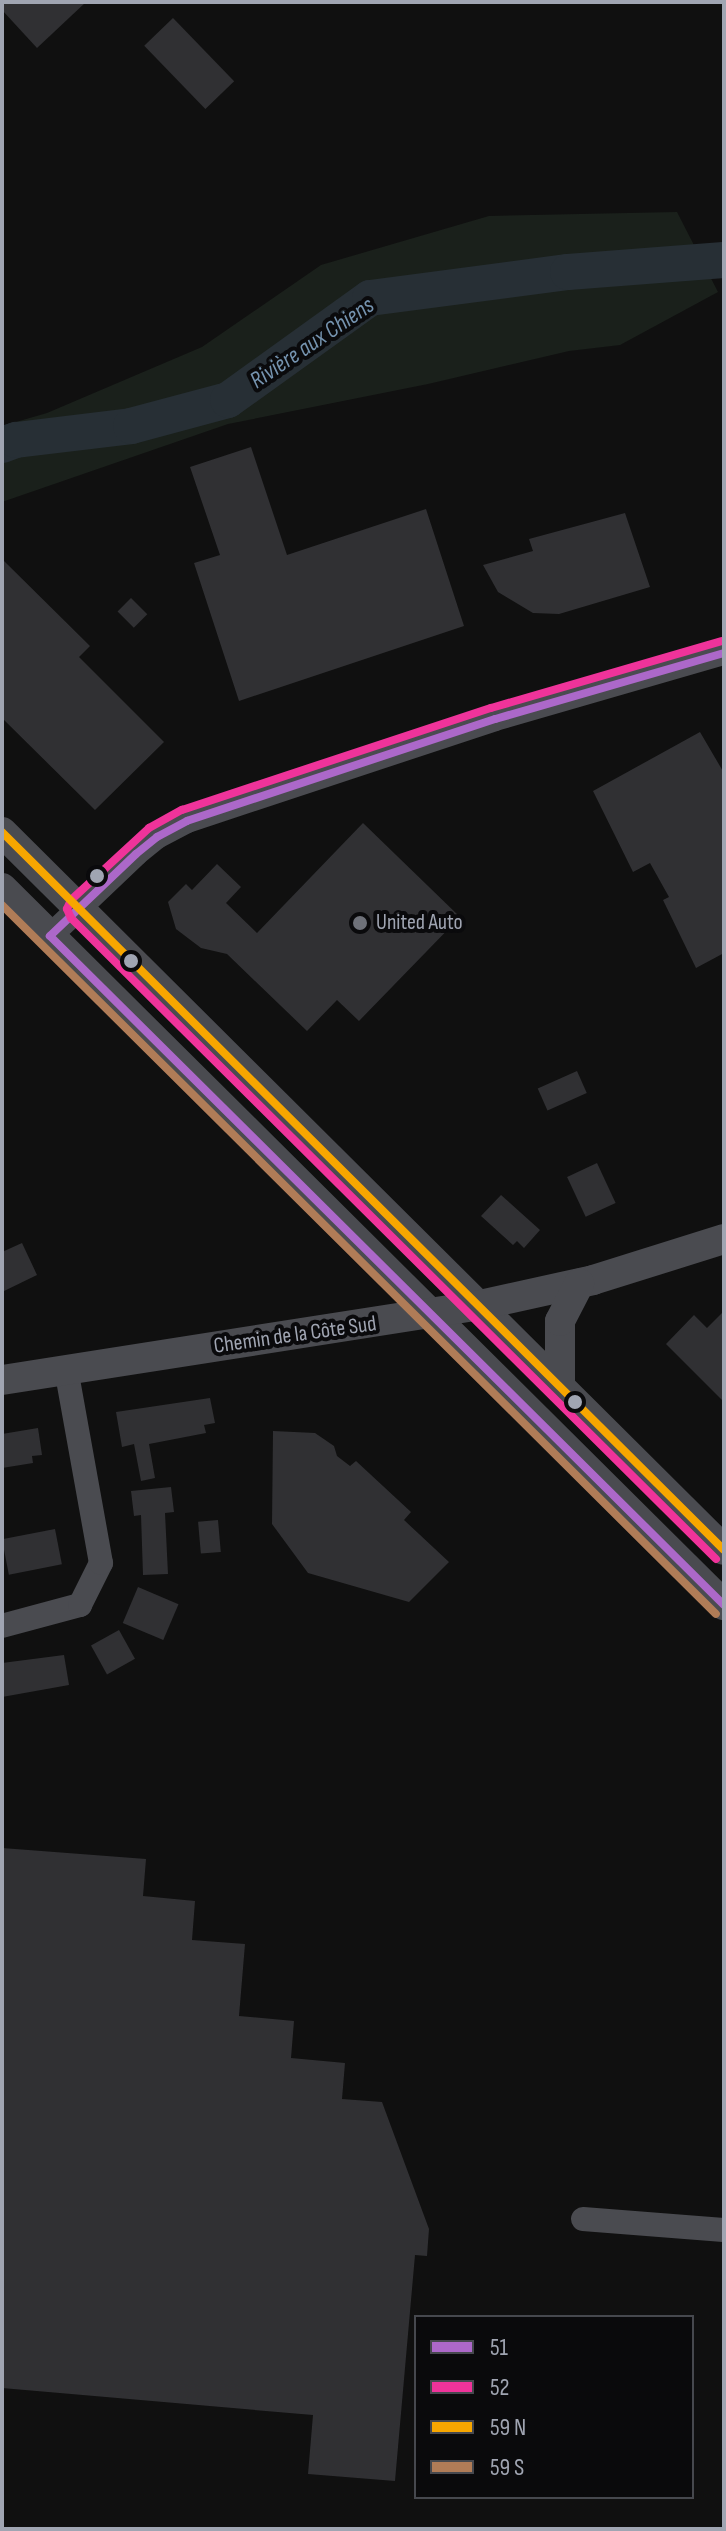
<!DOCTYPE html>
<meta charset="utf-8">
<style>
body{margin:0}
#map{position:relative;width:726px;height:2531px;overflow:hidden;background:#101010;font-family:"Sofia Sans Condensed",sans-serif}
div>[style]{position:absolute}
[style*='--x']{left:calc(var(--x)*1px);top:calc(var(--y)*1px);width:calc(var(--w)*1px);rotate:calc(var(--a)*1deg)}
.green>*{inset:0;background:#1a201b}
.river>*{height:36px;margin:-18px;padding:0 18px;transform-origin:18px;border-radius:18px;background:#272f35}
.building>*{inset:0;background:#303033;transform-origin:0 0}
.minor>*{height:24px;margin:-12px;padding:0 12px;transform-origin:12px;border-radius:12px;background:#4a4b50}
.tertiary>*{height:30px;margin:-15px;padding:0 15px;transform-origin:15px;border-radius:15px;background:#4a4b50}
.bus-1>*{height:8px;margin:-4px;padding:0 4px;transform-origin:4px;border-radius:4px;background:#ac68c9}
.bus-2>*{height:8px;margin:-4px;padding:0 4px;transform-origin:4px;border-radius:4px;background:#ef339a}
.bus-3>*{height:8px;margin:-4px;padding:0 4px;transform-origin:4px;border-radius:4px;background:#f7a600}
.bus-4>*{height:8px;margin:-4px;padding:0 4px;transform-origin:4px;border-radius:4px;background:#b07c57}
.dots>*{width:22px;height:22px;translate:-50% -50%;box-sizing:border-box;border:4px solid #0a0a0c;border-radius:50%}
span{translate:-50% -50%;white-space:nowrap;text-align:center;line-height:1.15;-webkit-text-stroke:8px #0a0a0c;paint-order:stroke}
.poi-label{font-size:22px;color:#a0a5b2}
.left{translate:0 -50%;text-align:left}
.street-label{font-size:22px;color:#a0a5b2}
.water-label{font-size:24px;color:#7593af;font-style:italic}
.frame{position:absolute;inset:0;border:4px solid #a0a5b2;pointer-events:none}
.legend{position:absolute;left:414px;top:2315px;width:280px;height:184px;box-sizing:border-box;background:#0a0a0c;border:2px solid #46484e;margin:0;padding:10px 14px;list-style:none;font-size:24px;color:#a0a5b2}
.legend li{display:flex;align-items:center;gap:16px;height:40px}
.legend b{width:40px;border:2px solid #46484e}
</style>
<div id="map">
<div class="green">
<i style="clip-path:polygon(677px 212px,718px 292px,620px 345px,569px 351px,428px 384px,228px 424px,2px 502px,2px 426px,47px 413px,202px 347px,321px 265px,489px 216px)"></i>
</div>
<div class="river">
<i style="--x:2;--y:445;--w:15;--a:-20"></i>
<i style="--x:16;--y:440;--w:116;--a:-6.9"></i>
<i style="--x:131;--y:426;--w:100;--a:-15"></i>
<i style="--x:228;--y:400;--w:175;--a:-35.7"></i>
<i style="--x:370;--y:298;--w:200;--a:-7.5"></i>
<i style="--x:568;--y:272;--w:156;--a:-4.4"></i>
</div>
<div class="building">
<i style="clip-path:polygon(2px 2px,86px 2px,37px 48px,2px 10px)"></i>
<i style="left:173px;top:18px;width:88px;height:40px;rotate:46deg"></i>
<i style="clip-path:polygon(251px 447px,287px 555px,426px 509px,464px 626px,239px 701px,194px 563px,220px 555px,190px 467px)"></i>
<i style="clip-path:polygon(625px 513px,650px 587px,559px 614px,533px 613px,498px 592px,483px 565px,533px 551px,529px 539px)"></i>
<i style="clip-path:polygon(2px 559px,90px 646px,79px 657px,164px 742px,95px 810px,2px 718px)"></i>
<i style="left:131px;top:598px;width:23px;height:19px;rotate:45deg"></i>
<i style="clip-path:polygon(700px 732px,724px 773px,724px 953px,696px 968px,663px 900px,669px 897px,650px 863px,633px 872px,593px 791px)"></i>
<i style="clip-path:polygon(363px 823px,460px 917px,359px 1021px,337px 1000px,307px 1031px,227px 954px,201px 948px,176px 929px,168px 902px,186px 884px,192px 890px,217px 864px,241px 887px,226px 903px,257px 933px)"></i>
<i style="left:577px;top:1071px;width:24px;height:43px;rotate:66deg"></i>
<i style="left:597px;top:1163px;width:44px;height:33px;rotate:65deg"></i>
<i style="clip-path:polygon(501px 1195px,540px 1230px,524px 1248px,517px 1241px,513px 1245px,481px 1216px)"></i>
<i style="clip-path:polygon(22px 1243px,37px 1275px,2px 1292px,2px 1252px)"></i>
<i style="clip-path:polygon(724px 1311px,724px 1402px,666px 1344px,694px 1315px,707px 1328px)"></i>
<i style="clip-path:polygon(210px 1398px,215px 1423px,204px 1425px,206px 1433px,149px 1444px,155px 1478px,141px 1481px,134px 1444px,122px 1447px,116px 1412px)"></i>
<i style="clip-path:polygon(38px 1428px,42px 1455px,32px 1456px,33px 1463px,2px 1468px,2px 1434px)"></i>
<i style="clip-path:polygon(273px 1431px,315px 1433px,334px 1446px,337px 1456px,350px 1466px,356px 1461px,411px 1512px,404px 1520px,449px 1562px,409px 1602px,308px 1573px,272px 1524px)"></i>
<i style="clip-path:polygon(171px 1487px,174px 1512px,165px 1513px,168px 1574px,143px 1575px,141px 1515px,134px 1516px,131px 1491px)"></i>
<i style="left:218px;top:1520px;width:32px;height:20px;rotate:85deg"></i>
<i style="left:55px;top:1529px;width:36px;height:54px;rotate:79deg"></i>
<i style="left:138px;top:1587px;width:44px;height:39px;rotate:23deg"></i>
<i style="left:119px;top:1630px;width:33px;height:32px;rotate:61deg"></i>
<i style="clip-path:polygon(64px 1655px,69px 1685px,2px 1697px,2px 1663px)"></i>
<i style="clip-path:polygon(2px 1848px,146px 1859px,143px 1896px,195px 1901px,192px 1940px,245px 1944px,239px 2016px,294px 2021px,291px 2058px,345px 2063px,342px 2099px,382px 2102px,429px 2229px,427px 2256px,415px 2255px,395px 2481px,308px 2474px,313px 2415px,2px 2388px)"></i>
</div>
<div class="minor">
<i style="--x:50;--y:936;--w:119;--a:-43.6"></i>
<i style="--x:136;--y:854;--w:27;--a:-39"></i>
<i style="--x:157;--y:837;--w:34;--a:-28"></i>
<i style="--x:187;--y:821;--w:324;--a:-18.3"></i>
<i style="--x:495;--y:719;--w:238;--a:-16.1"></i>
<i style="--x:2;--y:1626;--w:81;--a:-15.1"></i>
<i style="--x:80;--y:1605;--w:47;--a:-63.4"></i>
<i style="--x:101;--y:1563;--w:197;--a:-100.2"></i>
<i style="--x:583;--y:2219;--w:141;--a:4.5"></i>
</div>
<div class="tertiary">
<i style="--x:2;--y:832;--w:1018;--a:44.84"></i>
<i style="--x:2;--y:888;--w:1018;--a:44.8"></i>
<i style="--x:2;--y:1380;--w:480;--a:-8.9"></i>
<i style="--x:476;--y:1306;--w:120;--a:-12.5"></i>
<i style="--x:593;--y:1280;--w:137;--a:-17.4"></i>
<i style="--x:560;--y:1388;--w:67;--a:-90"></i>
<i style="--x:560;--y:1321;--w:42;--a:-62.8"></i>
</div>
<div class="bus-1">
<i style="--x:724;--y:653;--w:238;--a:163.9"></i>
<i style="--x:495;--y:719;--w:324;--a:161.7"></i>
<i style="--x:187;--y:821;--w:34;--a:152"></i>
<i style="--x:157;--y:837;--w:27;--a:141"></i>
<i style="--x:136;--y:854;--w:119;--a:136.4"></i>
<i style="--x:50;--y:936;--w:950;--a:44.79"></i>
</div>
<div class="bus-2">
<i style="--x:716;--y:1559;--w:909;--a:-135.18"></i>
<i style="--x:71;--y:918;--w:10;--a:-114"></i>
<i style="--x:67;--y:909;--w:10;--a:-66"></i>
<i style="--x:71;--y:900;--w:106;--a:-42.7"></i>
<i style="--x:149;--y:828;--w:38;--a:-29"></i>
<i style="--x:182;--y:810;--w:325;--a:-18.3"></i>
<i style="--x:491;--y:708;--w:240;--a:-16.2"></i>
</div>
<div class="bus-3">
<i style="--x:2;--y:832;--w:1018;--a:44.84"></i>
</div>
<div class="bus-4">
<i style="--x:2;--y:905;--w:1006;--a:44.8"></i>
</div>
<div class="dots">
<i style="left:97px;top:876px;background:#a0a5b2"></i>
<i style="left:360px;top:923px;background:#6e7179"></i>
<i style="left:131px;top:961px;background:#a0a5b2"></i>
<i style="left:575px;top:1402px;background:#a0a5b2"></i>
</div>
<div class="poi-label">
<span class="left" style="left:376px;top:923px">United Auto</span>
</div>
<div class="street-label">
<span style="left:295px;top:1335px;rotate:-8deg">Chemin de la Côte Sud</span>
</div>
<div class="water-label">
<span style="left:312px;top:343px;rotate:-34deg">Rivière aux Chiens</span>
</div>
<div class="frame"></div>
<ul class="legend">
<li><b style="height:10px;background:#ac68c9"></b>51</li>
<li><b style="height:10px;background:#ef339a"></b>52</li>
<li><b style="height:10px;background:#f7a600"></b>59 N</li>
<li><b style="height:10px;background:#b07c57"></b>59 S</li>
</ul>
</div>
